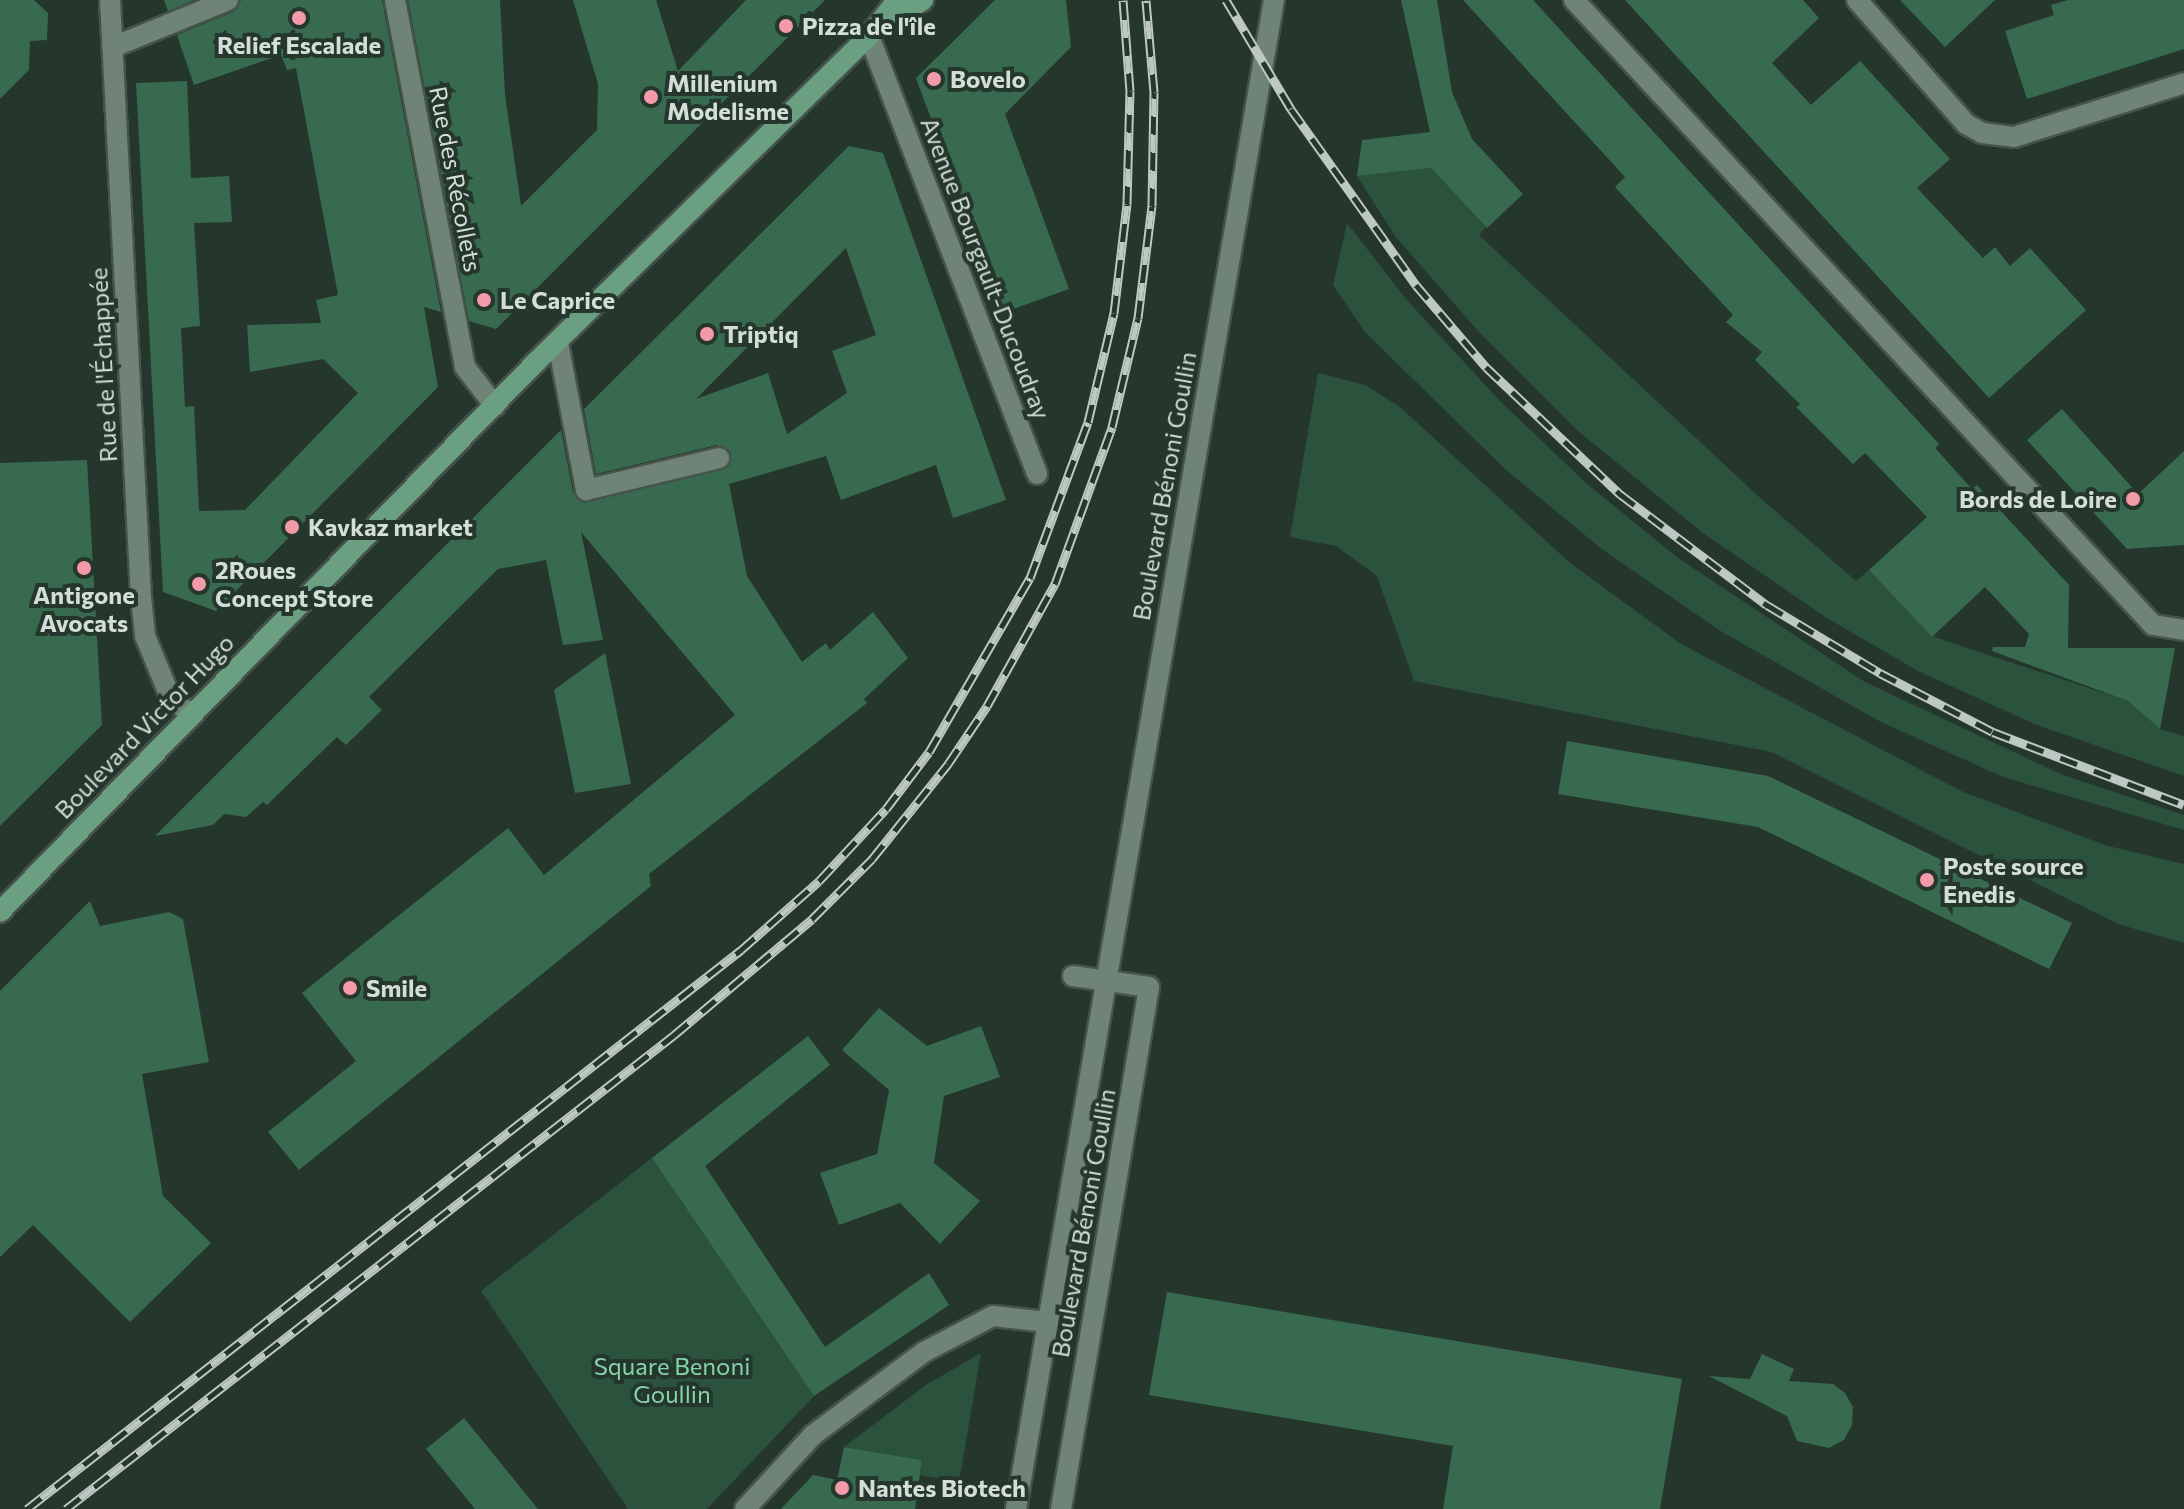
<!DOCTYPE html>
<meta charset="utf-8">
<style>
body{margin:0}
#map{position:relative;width:2184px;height:1509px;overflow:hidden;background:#25362c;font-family:Commissioner,sans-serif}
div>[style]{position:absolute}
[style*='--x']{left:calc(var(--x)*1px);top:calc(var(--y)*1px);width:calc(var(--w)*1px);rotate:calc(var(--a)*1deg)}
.green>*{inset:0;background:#2b523d}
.building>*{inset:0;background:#386a50}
.roads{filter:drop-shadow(2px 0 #45534b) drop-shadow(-2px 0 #45534b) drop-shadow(0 2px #45534b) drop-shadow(0 -2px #45534b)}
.minor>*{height:20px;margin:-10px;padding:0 10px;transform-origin:10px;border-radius:10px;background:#6f8377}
.major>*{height:20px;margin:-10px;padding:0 10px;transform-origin:10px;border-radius:10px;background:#6a9f81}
.rail>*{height:9px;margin-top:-4.5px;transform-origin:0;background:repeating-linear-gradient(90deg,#25362c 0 18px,#bdc8c2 0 36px);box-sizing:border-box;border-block:2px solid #bdc8c2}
.dots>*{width:22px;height:22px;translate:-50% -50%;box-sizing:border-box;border:4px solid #25362c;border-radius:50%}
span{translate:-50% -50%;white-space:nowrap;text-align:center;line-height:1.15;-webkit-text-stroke:8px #25362c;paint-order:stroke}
.poi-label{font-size:24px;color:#d4ded8;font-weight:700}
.left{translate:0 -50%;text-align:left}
.right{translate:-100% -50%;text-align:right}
.street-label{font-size:24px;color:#d4ded8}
.park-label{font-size:24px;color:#86d5aa}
</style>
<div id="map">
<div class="green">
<i style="clip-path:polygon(1431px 168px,1486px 227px,1479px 235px,1758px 496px,1856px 581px,1869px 570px,1931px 636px,2128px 701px,2160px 729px,2184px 736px,2184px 776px,2037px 725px,1918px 671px,1827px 618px,1703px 533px,1578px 431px,1478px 331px,1395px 236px,1357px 176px)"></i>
<i style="clip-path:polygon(1347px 223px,1406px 299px,1499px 400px,1586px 483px,1678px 558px,1865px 682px,2063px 775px,2184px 815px,2184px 830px,2003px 777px,1881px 722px,1722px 632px,1603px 550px,1506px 470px,1365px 332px,1333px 285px)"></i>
<i style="clip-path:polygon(1318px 373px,1365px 385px,1400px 407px,1569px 562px,1681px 644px,1963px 792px,2108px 846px,2184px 864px,2184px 943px,2118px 924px,1771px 752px,1414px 681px,1377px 576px,1336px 546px,1290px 537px)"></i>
<i style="clip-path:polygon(652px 1158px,814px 1396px,707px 1509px,628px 1509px,481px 1291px)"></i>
<i style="clip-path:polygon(981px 1353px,959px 1482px,920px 1475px,922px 1460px,844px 1447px,926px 1385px)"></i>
</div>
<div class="building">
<i style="clip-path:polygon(0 0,34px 0,48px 13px,47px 40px,30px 41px,29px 70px,0 99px)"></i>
<i style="clip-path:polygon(164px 0,194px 0,168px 11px)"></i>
<i style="clip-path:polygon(241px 0,382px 0,441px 312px,424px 307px,438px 387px,216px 611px,163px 592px,136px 83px,187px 81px,191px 178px,229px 176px,232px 222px,194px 223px,200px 326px,181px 328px,185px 407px,194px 406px,199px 511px,245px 510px,358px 393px,323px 359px,250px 372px,247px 325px,321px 323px,316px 300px,338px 295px,296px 68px,287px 70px,281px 55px,194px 85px,177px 35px,233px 12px)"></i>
<i style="clip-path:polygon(408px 0,500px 0,505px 95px,521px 206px,597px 130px,598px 84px,573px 0,656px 0,678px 71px,746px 0,825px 0,496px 329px,469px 321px)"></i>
<i style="clip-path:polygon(995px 0,1066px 0,1071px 47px,1005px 114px,1069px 289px,1002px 313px,916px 78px)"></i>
<i style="clip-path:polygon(1401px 0,1437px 0,1452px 92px,1472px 139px,1523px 194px,1487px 228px,1431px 168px,1357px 176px,1362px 140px,1430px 132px)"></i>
<i style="clip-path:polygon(1463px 0,1533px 0,1939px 444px,1935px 448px,1972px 489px,1977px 485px,2069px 585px,2068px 648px,2175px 648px,2160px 729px,2128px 701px,1992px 651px,1993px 647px,2025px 647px,2029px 634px,1985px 587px,1932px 637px,1869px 570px,1927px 517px,1865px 453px,1853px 464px,1796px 407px,1800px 404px,1755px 360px,1762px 352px,1726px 322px,1733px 315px,1615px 187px,1625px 177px)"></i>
<i style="clip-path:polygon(1625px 0,1803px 0,1819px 18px,1772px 63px,1811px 105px,1860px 61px,1950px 159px,1917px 188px,1983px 258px,1995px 247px,2010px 266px,2030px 248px,2086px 310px,1989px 398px)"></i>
<i style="clip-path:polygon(1900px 0,1995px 0,1945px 47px)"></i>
<i style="clip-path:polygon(2068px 0,2184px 0,2184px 49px,2027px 99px,2005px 31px,2054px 15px,2051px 5px)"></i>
<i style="clip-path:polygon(evenodd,849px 146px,883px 153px,1006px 500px,953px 518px,936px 465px,841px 500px,826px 456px,729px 484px,747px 576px,802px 662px,826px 643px,830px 650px,873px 612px,908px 658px,864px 699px,867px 703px,649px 874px,651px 886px,299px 1170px,268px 1132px,356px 1061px,302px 993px,508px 828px,544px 875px,735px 715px,581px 532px,603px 640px,563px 645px,546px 560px,498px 569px,369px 697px,382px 710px,346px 745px,337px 737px,267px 805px,263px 802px,246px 817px,224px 814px,213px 825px,155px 836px,561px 430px,573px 492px,583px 503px,728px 467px,731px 454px,717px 445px,596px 474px,584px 409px,849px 146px,846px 248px,876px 335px,832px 351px,847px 393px,787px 434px,768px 373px,696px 399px,846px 248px)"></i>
<i style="clip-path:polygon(2062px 409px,2138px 494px,2184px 451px,2184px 545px,2127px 549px,2027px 440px)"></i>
<i style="clip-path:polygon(87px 460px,102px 725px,0 826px,0 463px)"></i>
<i style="clip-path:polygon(605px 653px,631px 784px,575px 793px,554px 690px)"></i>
<i style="clip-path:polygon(1567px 741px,1768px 776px,2072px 923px,2049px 969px,1758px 827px,1558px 794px)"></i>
<i style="clip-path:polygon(90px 901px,100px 926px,169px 912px,183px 919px,209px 1062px,142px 1074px,163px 1196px,211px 1243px,130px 1322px,33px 1225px,0 1257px,0 991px)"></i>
<i style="clip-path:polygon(879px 1008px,927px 1046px,981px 1026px,1000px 1077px,944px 1096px,934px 1163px,980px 1201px,940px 1244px,900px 1203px,839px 1225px,820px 1173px,877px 1154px,889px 1090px,842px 1050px)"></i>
<i style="clip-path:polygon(808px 1036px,830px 1065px,705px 1166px,825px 1347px,929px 1273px,949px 1305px,814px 1396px,652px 1158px)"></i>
<i style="clip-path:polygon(1167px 1292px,1682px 1379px,1660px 1509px,1443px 1509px,1453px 1446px,1149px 1395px)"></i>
<i style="clip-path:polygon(1762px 1354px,1794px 1369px,1789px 1381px,1833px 1384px,1845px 1393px,1853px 1407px,1852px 1425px,1844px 1440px,1829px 1448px,1797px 1441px,1787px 1416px,1709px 1376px,1750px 1379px)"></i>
<i style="clip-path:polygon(464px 1418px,538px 1509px,475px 1509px,426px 1449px)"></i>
<i style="clip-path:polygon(844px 1447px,922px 1460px,915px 1509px,781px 1509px,813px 1475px,837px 1480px)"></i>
</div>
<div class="roads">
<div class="minor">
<i style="--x:110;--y:0;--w:598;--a:87.03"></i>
<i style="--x:141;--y:597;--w:39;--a:84"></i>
<i style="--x:145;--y:636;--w:63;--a:67.5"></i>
<i style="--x:169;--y:694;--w:29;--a:44"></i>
<i style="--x:395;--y:0;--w:374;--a:79.2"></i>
<i style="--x:465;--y:367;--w:49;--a:52.4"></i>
<i style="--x:1574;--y:0;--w:852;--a:47.19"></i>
<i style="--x:2153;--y:625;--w:31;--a:9"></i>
<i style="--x:1857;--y:0;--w:165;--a:48.7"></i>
<i style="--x:1966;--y:124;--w:18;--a:29"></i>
<i style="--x:1982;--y:133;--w:32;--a:7"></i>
<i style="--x:2014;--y:137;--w:178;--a:-17.6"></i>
<i style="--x:869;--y:36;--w:469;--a:69"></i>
<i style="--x:113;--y:47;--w:124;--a:-22.2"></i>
<i style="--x:558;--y:343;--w:150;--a:79.2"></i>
<i style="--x:586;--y:490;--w:137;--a:-13.5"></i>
<i style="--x:745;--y:1509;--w:100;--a:-47.4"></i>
<i style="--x:813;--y:1435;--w:139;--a:-36.8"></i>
<i style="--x:924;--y:1352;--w:78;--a:-27.6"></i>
<i style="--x:993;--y:1316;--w:55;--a:6.2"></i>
<i style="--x:1016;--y:1509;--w:1531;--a:-80.3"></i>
<i style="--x:1061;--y:1509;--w:529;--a:-80.43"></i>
<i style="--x:1149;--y:987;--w:77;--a:-171.8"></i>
</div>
<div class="major">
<i style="--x:886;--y:25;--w:45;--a:-34"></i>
<i style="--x:0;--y:912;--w:768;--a:-45.74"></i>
<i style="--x:536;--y:362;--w:466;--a:-44.4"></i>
<i style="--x:869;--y:36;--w:46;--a:-52.1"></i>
</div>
</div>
<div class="rail">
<i style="--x:1226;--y:0;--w:127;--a:59.2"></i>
<i style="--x:1291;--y:109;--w:216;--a:54.6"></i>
<i style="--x:1416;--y:285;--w:108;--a:49.5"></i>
<i style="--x:1486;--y:367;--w:185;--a:43.5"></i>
<i style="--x:1620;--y:494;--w:184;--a:37.1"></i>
<i style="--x:1767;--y:605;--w:132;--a:31"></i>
<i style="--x:1880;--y:673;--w:127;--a:27.6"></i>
<i style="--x:1993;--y:732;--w:204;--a:20.9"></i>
<i style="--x:27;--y:1509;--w:907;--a:-38.06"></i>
<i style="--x:741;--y:950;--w:104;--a:-41.5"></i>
<i style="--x:819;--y:881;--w:98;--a:-47.1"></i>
<i style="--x:886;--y:809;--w:71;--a:-53"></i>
<i style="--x:929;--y:752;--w:201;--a:-59.9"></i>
<i style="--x:1030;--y:578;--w:166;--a:-69.6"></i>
<i style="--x:1088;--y:422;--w:112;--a:-76.6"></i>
<i style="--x:1114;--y:313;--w:110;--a:-83.2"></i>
<i style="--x:1127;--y:204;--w:113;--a:-88.5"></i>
<i style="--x:1130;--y:91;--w:91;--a:-94.4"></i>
<i style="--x:66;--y:1509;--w:771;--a:-37.94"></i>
<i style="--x:674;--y:1035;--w:180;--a:-40"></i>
<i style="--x:812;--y:919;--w:85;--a:-45"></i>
<i style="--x:872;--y:859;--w:122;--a:-51.3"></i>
<i style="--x:948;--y:764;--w:70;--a:-56.1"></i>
<i style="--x:987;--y:706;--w:140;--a:-60.9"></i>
<i style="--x:1055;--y:584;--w:167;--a:-70"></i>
<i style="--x:1112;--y:427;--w:112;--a:-76.6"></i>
<i style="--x:1138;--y:318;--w:113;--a:-82.9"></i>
<i style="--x:1152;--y:206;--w:114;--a:-89"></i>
<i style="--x:1154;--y:92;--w:92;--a:-95"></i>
</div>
<div class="dots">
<i style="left:299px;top:18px;background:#f39aa9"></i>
<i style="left:786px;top:26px;background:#f39aa9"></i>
<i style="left:934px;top:79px;background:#f39aa9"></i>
<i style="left:651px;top:97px;background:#f39aa9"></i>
<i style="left:484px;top:300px;background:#f39aa9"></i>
<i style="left:707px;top:334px;background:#f39aa9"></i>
<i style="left:2133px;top:499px;background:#f39aa9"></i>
<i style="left:292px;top:527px;background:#f39aa9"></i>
<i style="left:84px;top:568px;background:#f39aa9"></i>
<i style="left:199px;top:584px;background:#f39aa9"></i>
<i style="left:1927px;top:880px;background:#f39aa9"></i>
<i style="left:350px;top:988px;background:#f39aa9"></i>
<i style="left:842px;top:1488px;background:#f39aa9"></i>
</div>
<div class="poi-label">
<span class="left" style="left:802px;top:26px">Pizza de l'île</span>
<span style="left:299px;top:45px">Relief Escalade</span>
<span class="left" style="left:950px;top:79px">Bovelo</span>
<span class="left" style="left:667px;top:97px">Millenium<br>Modelisme</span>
<span class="left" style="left:500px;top:300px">Le Caprice</span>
<span class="left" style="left:723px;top:334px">Triptiq</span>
<span class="right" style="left:2117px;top:499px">Bords de Loire</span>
<span class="left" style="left:308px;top:527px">Kavkaz market</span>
<span class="left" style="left:215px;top:584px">2Roues<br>Concept Store</span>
<span style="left:84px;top:609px">Antigone<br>Avocats</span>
<span class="left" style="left:1943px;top:880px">Poste source<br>Enedis</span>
<span class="left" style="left:366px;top:988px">Smile</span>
<span class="left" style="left:858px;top:1488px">Nantes Biotech</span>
</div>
<div class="street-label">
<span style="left:456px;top:179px;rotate:79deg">Rue des Récollets</span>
<span style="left:986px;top:268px;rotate:69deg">Avenue Bourgault-Ducoudray</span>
<span style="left:103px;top:365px;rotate:-93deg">Rue de l'Échappée</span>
<span style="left:1164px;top:486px;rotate:-80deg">Boulevard Bénoni Goullin</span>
<span style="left:144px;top:726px;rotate:-46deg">Boulevard Victor Hugo</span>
<span style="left:1083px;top:1223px;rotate:-80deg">Boulevard Bénoni Goullin</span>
</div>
<div class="park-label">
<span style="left:672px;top:1380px">Square Benoni<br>Goullin</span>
</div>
</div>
